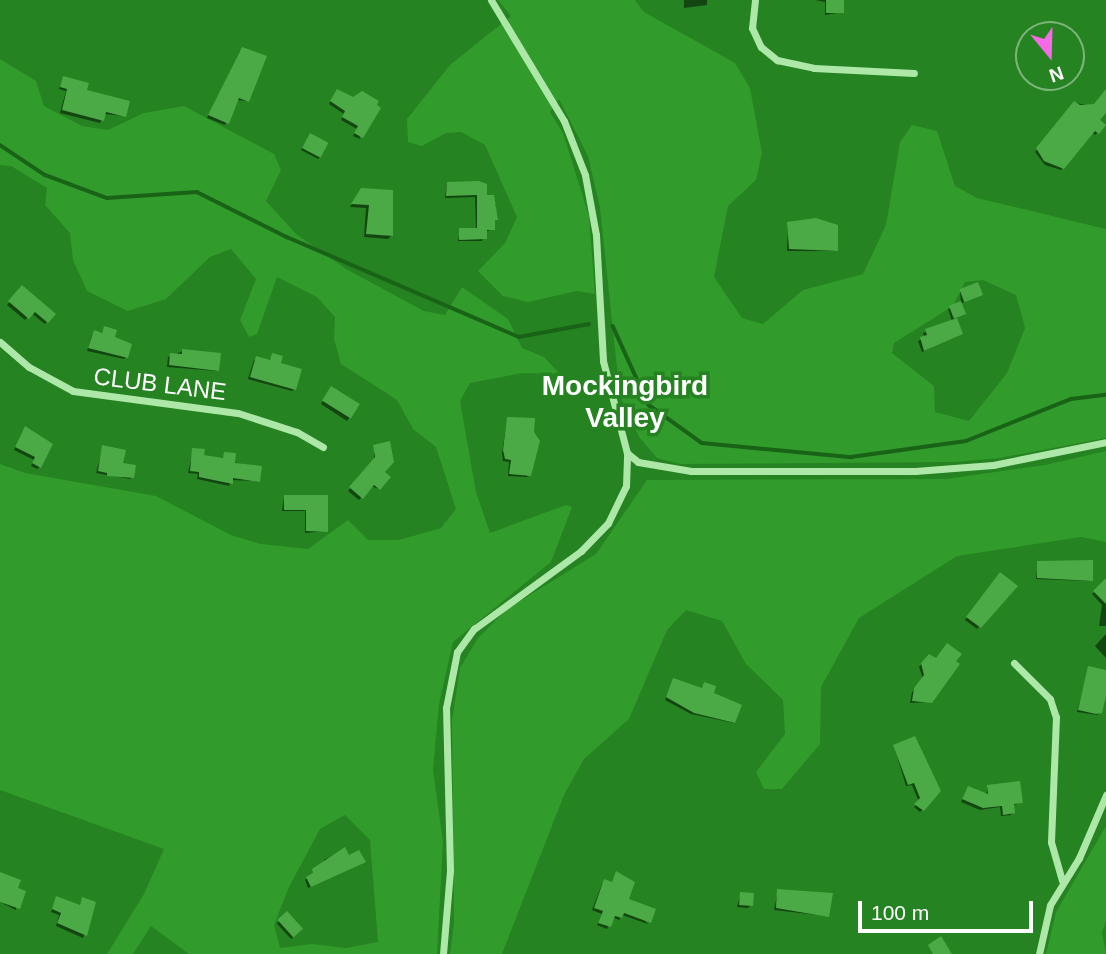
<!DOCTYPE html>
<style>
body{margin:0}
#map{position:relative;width:1106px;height:954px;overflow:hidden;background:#258321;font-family:Arial,sans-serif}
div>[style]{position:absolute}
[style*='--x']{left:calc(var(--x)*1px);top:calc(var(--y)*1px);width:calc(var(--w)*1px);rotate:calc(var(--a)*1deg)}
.green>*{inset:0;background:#319b2b}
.shadow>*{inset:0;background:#0007;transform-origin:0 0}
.stream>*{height:3.5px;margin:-1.75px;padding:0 1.75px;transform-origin:1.75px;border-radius:1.75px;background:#196317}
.building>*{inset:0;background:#4baa46;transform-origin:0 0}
.street>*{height:7px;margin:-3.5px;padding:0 3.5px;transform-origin:3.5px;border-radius:3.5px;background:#ade8a9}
span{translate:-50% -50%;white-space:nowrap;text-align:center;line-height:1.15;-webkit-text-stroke:7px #258321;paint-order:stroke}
.street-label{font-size:24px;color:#fff}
.quarter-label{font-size:28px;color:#fff;font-weight:700}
.north{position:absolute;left:1015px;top:21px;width:70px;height:70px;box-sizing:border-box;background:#258321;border:2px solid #7cb57a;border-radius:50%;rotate:161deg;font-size:19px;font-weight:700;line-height:28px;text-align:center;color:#fff}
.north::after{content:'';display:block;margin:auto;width:24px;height:32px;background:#f56be6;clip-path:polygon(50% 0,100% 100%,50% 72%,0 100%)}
.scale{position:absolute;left:858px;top:901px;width:175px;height:32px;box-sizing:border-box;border:4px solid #fff;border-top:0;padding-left:9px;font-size:21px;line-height:24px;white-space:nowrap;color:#fff;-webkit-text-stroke:5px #258321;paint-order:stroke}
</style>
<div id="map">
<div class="green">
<i style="clip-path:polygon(evenodd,498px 0,635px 0,644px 12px,735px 63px,750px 88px,762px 153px,756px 180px,728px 206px,714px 277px,742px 318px,763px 324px,803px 290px,863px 274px,886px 225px,900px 142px,912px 125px,937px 131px,955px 186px,977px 198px,1106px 229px,1106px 438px,1000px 458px,955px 462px,680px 464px,657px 458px,639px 437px,620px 396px,600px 208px,588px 156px,559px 99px,550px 112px,563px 133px,589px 216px,595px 294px,577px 291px,528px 302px,503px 296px,478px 271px,505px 243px,517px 217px,485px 145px,461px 132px,446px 133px,422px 146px,408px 142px,407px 119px,450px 65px,511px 16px,498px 0,983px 280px,1016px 295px,1025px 328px,1007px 373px,969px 421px,935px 412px,934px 386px,892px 353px,894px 343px,953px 306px,965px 282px,983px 280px)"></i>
<i style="clip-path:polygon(evenodd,0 59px,36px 81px,44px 106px,82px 126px,108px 130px,144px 113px,184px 106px,274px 154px,281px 170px,266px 201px,296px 234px,346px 269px,424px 311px,445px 315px,462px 287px,508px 319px,522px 348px,544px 357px,560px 374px,523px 373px,470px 383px,460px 401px,476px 492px,490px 533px,566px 505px,572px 507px,551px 562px,453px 642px,439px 704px,433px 770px,443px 842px,437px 954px,189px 954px,151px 926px,133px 954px,107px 954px,144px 894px,164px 849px,0 790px,0 464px,25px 473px,156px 496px,231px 535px,261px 544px,308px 549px,348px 520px,368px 540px,399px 540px,441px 528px,456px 509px,436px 447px,413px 429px,397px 400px,341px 364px,334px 339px,335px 317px,317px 297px,277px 277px,257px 334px,249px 337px,240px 320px,256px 279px,231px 249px,210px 257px,166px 299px,128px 311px,87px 291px,73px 260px,70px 233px,45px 205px,47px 188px,11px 166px,0 165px,0 59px,345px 815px,370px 840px,378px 942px,346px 948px,312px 944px,280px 948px,274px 925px,289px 887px,320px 829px,345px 815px)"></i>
<i style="clip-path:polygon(1106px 451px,1106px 542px,1081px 537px,957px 556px,859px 618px,821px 687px,820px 744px,782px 789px,764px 789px,756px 772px,785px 734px,783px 700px,746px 664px,722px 621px,686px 610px,667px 630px,629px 719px,584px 759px,564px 795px,502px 954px,450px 954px,454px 923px,452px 720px,460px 668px,478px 638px,507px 609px,596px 554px,647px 480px,946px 479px,1045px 465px)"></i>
<i style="clip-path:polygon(1106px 826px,1106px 921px,1102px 932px,1106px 954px,1046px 954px,1056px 912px)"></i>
</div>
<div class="shadow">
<i style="clip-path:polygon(684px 0,707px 0,707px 5px,684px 8px)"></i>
<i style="clip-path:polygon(815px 0,842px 0,843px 12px,825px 15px,825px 2px)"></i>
<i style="clip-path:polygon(240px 51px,248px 101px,236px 100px,225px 125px,207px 118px)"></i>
<i style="clip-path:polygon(63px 78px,85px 91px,124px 116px,104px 114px,100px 123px,60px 113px,66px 91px,59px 89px)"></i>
<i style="clip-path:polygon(1106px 91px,1106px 110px,1098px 121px,1104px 125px,1095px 135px,1092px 132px,1061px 170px,1045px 165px,1035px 152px,1075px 103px,1094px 106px)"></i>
<i style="clip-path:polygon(335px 93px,353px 99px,360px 139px,353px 136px,357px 129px,341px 120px,344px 114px,329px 104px)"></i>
<i style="clip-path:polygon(310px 135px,320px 157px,318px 159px,301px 150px)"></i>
<i style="clip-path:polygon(447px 183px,485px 196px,496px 205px,493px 229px,485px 232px,482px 241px,458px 241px,460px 230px,476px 230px,475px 197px,445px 198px)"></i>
<i style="clip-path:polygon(362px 189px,392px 235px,388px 239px,364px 237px,366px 208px,350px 207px)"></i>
<i style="clip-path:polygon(788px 224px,837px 251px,787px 251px)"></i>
<i style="clip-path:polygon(23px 287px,54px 314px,45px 324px,31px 313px,25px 320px,7px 305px)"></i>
<i style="clip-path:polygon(960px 291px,981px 294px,960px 304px,964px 314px,956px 318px,958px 336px,922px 352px,918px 341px,925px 338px,923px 333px,952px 321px,948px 309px,961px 303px)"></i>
<i style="clip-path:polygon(104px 328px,126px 357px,124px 359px,87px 351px,92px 335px,101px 334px)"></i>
<i style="clip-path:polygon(183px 351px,217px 371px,167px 367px,168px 357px)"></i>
<i style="clip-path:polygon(273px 355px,294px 389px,292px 391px,248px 379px,254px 360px,269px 361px)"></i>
<i style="clip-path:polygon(329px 390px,358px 405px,347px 421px,321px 404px)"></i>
<i style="clip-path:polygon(507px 419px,529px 475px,527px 477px,508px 476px,509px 462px,503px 461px,502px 453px)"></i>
<i style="clip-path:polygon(23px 430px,40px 467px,37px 469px,31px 466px,34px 460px,14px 450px)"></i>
<i style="clip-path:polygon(374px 446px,383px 472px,379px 489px,371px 486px,359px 500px,348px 491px,374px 461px)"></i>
<i style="clip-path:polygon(103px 447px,132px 477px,130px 479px,96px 473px)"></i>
<i style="clip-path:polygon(193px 450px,202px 457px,222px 459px,225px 454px,259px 481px,231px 480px,229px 486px,197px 479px,198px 474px,188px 473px)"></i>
<i style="clip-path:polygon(284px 497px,326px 497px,326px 531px,305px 533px,305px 511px,282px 511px)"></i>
<i style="clip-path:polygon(1038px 563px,1091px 581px,1036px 579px)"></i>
<i style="clip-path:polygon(998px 577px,1015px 586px,977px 629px,965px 620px)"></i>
<i style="clip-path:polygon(1105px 581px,1106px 582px,1106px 626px,1099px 626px,1102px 605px,1092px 594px)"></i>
<i style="clip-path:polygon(1106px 634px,1106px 658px,1095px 646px)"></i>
<i style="clip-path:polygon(929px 656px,931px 702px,910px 703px,912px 692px,923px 679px,919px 667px)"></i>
<i style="clip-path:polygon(1089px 668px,1106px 675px,1098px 715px,1077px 712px)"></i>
<i style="clip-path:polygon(673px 680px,701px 689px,705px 684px,734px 723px,691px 714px,665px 700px)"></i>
<i style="clip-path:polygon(894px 746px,939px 791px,920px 812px,914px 807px,919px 802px,912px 785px,906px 786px)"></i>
<i style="clip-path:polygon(988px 787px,1021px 802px,1012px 806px,1011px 815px,1001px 816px,1000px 807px,980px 810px,961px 802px,966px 790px,986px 795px)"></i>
<i style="clip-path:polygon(345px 849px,348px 857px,364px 862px,308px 888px,305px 880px,324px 866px,324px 860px)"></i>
<i style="clip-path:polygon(617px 873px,625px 876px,626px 900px,648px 924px,622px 915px,619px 920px,612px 917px,607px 929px,597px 925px,602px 914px,592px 910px,602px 884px,611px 884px)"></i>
<i style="clip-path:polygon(0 874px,16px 889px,16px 910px,0 902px)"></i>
<i style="clip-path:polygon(778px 891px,827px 916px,774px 910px)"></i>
<i style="clip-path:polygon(741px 893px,751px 905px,748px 908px,737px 907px)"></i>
<i style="clip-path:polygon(57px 898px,79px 906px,83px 899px,94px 903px,83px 938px,56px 926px,59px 915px,51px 912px)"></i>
<i style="left:287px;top:914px;width:21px;height:14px;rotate:47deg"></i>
</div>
<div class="stream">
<i style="--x:0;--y:145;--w:54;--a:33.7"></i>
<i style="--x:45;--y:175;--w:66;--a:20.4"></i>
<i style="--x:107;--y:198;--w:90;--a:-3.8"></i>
<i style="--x:197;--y:192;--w:101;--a:26.6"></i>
<i style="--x:287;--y:237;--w:253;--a:23.3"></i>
<i style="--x:519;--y:337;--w:71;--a:-10.5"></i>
<i style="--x:613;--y:326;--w:87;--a:65.5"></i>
<i style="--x:649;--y:405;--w:65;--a:35.6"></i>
<i style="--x:702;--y:443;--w:150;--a:5.4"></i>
<i style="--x:851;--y:457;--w:116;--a:-7.9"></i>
<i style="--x:966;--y:441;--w:113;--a:-21.8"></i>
<i style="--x:1071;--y:399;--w:35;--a:-7"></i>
</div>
<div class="building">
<i style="left:826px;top:0;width:18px;height:13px"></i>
<i style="clip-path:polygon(242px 47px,267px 56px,249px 102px,239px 98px,229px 124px,208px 115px)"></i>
<i style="clip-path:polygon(63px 76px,89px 83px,87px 90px,130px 101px,126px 117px,106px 112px,104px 121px,62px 110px,67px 89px,60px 87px)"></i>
<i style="clip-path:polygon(337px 89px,353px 97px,362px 91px,379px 101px,377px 105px,381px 108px,363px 138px,354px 133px,358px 126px,342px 117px,345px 111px,330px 101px)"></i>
<i style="clip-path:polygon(1106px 89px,1106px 113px,1100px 120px,1106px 125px,1099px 134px,1095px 131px,1064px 169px,1044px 161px,1036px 148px,1074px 101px,1080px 105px,1094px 104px)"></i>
<i style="left:310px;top:133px;width:21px;height:17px;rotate:28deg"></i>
<i style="clip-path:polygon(479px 181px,487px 184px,487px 195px,494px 195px,498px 220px,495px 220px,495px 230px,487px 230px,487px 239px,459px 240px,459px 228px,477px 228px,477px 195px,446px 196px,447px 182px)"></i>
<i style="clip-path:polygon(361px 188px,393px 190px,393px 236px,366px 234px,369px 205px,351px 204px)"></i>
<i style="clip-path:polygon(816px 218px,838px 225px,838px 251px,789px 249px,787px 222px)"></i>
<i style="left:978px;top:282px;width:14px;height:20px;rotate:69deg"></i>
<i style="clip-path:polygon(22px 285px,56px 314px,48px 323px,35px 312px,29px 319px,8px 301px)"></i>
<i style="left:961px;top:301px;width:14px;height:13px;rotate:69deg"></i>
<i style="clip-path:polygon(957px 318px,963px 334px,924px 351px,920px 337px,927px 335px,925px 329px)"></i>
<i style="clip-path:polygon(104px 326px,117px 330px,115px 337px,132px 344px,128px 358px,88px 348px,94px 330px,102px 333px)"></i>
<i style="clip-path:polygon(182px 349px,221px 353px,219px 371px,169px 365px,170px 353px,182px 354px)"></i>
<i style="clip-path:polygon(272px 353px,283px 356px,281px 363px,302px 369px,296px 390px,250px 377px,256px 356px,270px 360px)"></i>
<i style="left:331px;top:386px;width:34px;height:17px;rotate:32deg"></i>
<i style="clip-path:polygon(507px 417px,535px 418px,534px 432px,540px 441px,531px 476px,509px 474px,511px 460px,505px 459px,503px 450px)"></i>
<i style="clip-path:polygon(25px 426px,53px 444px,41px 468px,32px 463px,35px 457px,15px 447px)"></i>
<i style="clip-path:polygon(390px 441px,394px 462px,385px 472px,391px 477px,380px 490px,374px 485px,363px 499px,349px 487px,375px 457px,373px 445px)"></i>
<i style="clip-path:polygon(102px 445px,126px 450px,123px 463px,136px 465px,134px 478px,107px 476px,107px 473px,98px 471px)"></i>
<i style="clip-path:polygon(192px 448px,205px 449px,204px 455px,223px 458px,224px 452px,236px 453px,235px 463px,262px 466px,260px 482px,233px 478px,233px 484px,199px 477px,199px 472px,190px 471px)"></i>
<i style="clip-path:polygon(284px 495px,328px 495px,328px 532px,306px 531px,306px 510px,284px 510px)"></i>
<i style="clip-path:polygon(1093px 560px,1093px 581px,1037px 578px,1037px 561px)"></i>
<i style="clip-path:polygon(1000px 572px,1018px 586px,981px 628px,966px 617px)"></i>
<i style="clip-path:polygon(1106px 578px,1106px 604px,1093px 591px)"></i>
<i style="clip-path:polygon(947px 643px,962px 654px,956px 661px,960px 664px,932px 703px,912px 701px,914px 688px,924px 675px,921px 663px,929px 654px,936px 658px)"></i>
<i style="clip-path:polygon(1088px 666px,1106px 670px,1106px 696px,1102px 713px,1096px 714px,1078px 710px)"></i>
<i style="clip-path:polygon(673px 678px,702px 688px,704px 682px,716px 686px,714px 693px,742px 705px,735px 723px,694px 713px,666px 697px)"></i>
<i style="clip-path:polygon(915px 736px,941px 791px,924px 811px,914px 804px,920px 798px,914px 783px,908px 785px,893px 745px)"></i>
<i style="clip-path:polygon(1020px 781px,1023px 803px,1014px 804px,1015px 813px,1003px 815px,1002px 806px,983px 808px,962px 799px,968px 786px,988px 794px,987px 785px)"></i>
<i style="clip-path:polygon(345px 847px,349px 855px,359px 850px,366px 862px,311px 887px,306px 877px,313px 873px,312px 869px)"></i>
<i style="clip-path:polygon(616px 871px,635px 882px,629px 899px,656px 909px,651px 923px,624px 913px,622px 918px,615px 916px,611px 927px,598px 923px,603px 911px,594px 908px,604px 879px,612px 882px)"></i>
<i style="clip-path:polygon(0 872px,21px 880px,18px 888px,26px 891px,20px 909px,0 902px)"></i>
<i style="clip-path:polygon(777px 889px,833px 893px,829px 917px,776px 908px)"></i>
<i style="left:740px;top:892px;width:14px;height:13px;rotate:4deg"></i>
<i style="clip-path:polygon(56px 896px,80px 905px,82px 897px,96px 902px,87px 936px,57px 923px,61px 913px,52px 909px)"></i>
<i style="left:287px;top:911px;width:24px;height:13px;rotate:48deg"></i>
<i style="clip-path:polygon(941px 936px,952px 954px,933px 954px,928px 945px)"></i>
</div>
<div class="street">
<i style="--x:491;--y:0;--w:141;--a:58.9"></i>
<i style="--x:564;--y:121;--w:58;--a:68.7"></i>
<i style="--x:585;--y:175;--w:61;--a:79.6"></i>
<i style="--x:596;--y:235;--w:126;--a:86.8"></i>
<i style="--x:603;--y:361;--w:95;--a:75.4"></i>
<i style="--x:627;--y:453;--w:14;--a:39"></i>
<i style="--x:638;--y:462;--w:54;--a:9.6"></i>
<i style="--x:691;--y:471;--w:224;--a:0"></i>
<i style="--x:915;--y:471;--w:78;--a:-4.4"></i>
<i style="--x:993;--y:465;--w:115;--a:-11.5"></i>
<i style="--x:755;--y:0;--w:28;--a:96"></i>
<i style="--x:752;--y:28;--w:21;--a:65"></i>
<i style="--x:761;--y:47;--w:21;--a:39"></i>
<i style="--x:777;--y:60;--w:38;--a:12"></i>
<i style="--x:814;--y:68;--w:100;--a:2.9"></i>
<i style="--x:0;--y:342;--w:38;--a:41"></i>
<i style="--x:29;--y:367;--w:50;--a:28.6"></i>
<i style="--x:73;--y:391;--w:166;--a:7.6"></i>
<i style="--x:238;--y:413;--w:62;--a:17.9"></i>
<i style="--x:297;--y:432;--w:30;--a:30"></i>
<i style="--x:1014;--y:663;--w:51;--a:45"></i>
<i style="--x:1050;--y:699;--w:19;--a:72"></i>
<i style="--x:1056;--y:717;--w:125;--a:92.3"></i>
<i style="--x:1051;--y:842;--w:40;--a:74"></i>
<i style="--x:443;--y:954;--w:84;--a:-85.2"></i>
<i style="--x:450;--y:870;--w:162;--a:-91.4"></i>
<i style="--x:446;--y:708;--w:57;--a:-78.9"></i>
<i style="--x:457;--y:652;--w:29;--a:-54"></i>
<i style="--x:474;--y:629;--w:132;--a:-36.1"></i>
<i style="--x:581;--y:551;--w:39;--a:-46"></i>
<i style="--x:608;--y:523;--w:41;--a:-64.1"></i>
<i style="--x:626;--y:486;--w:33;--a:-88"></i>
<i style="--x:1039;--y:954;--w:50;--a:-77.3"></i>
<i style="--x:1050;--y:905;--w:55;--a:-58.3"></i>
<i style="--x:1079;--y:858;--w:69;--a:-66.8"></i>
</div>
<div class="street-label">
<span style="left:160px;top:384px;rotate:7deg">CLUB LANE</span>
</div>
<div class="quarter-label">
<span style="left:625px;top:402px">Mockingbird<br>Valley</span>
</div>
<div class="north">N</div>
<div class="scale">100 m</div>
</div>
